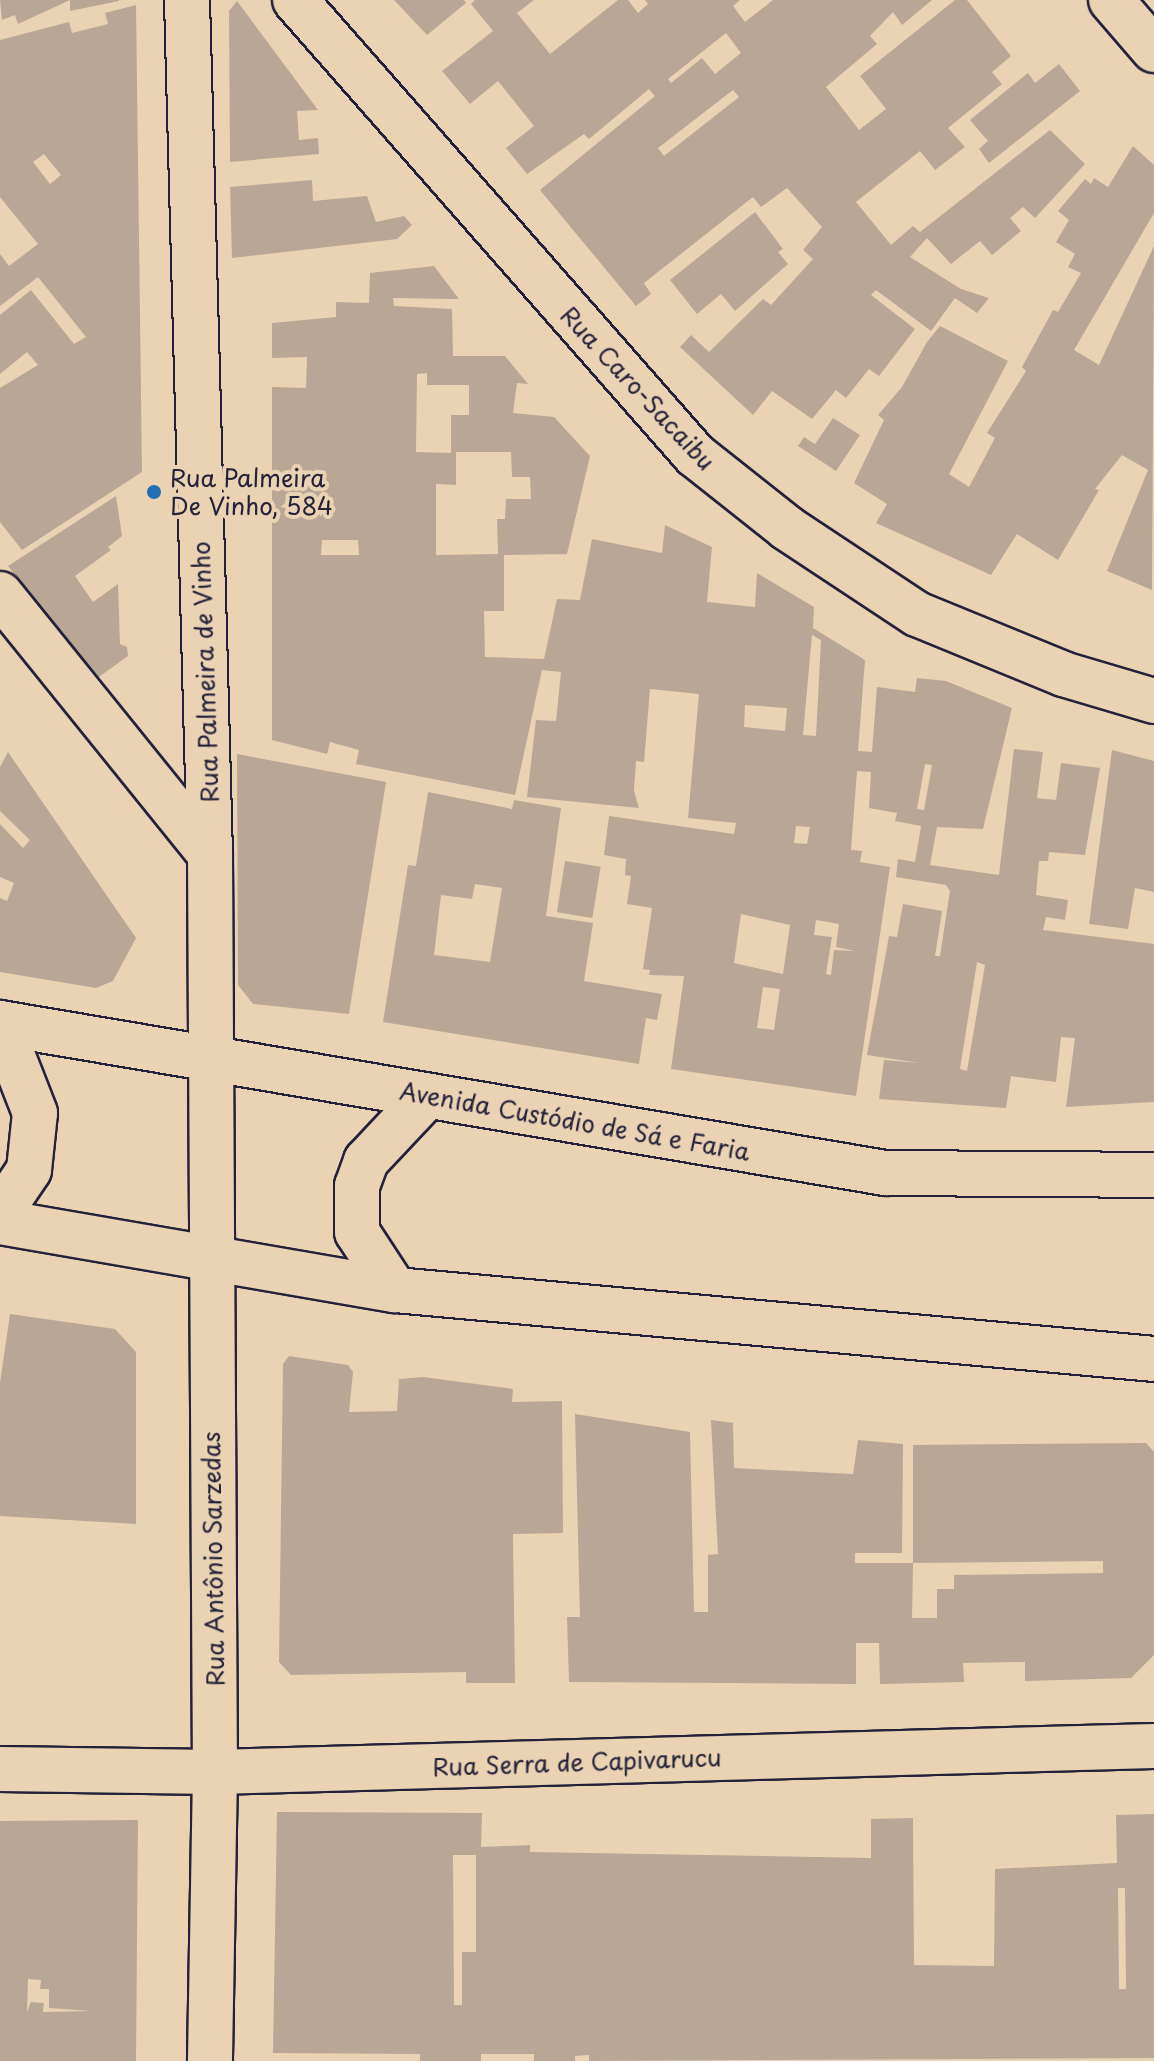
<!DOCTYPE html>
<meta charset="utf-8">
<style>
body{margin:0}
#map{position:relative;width:1154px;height:2061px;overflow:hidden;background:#ead3b3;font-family:"Playpen Sans",sans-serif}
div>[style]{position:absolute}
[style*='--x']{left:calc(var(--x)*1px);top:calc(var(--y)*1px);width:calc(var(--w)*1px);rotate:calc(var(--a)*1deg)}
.building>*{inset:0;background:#b8a795;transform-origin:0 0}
.roads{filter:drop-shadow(2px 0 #22223b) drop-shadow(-2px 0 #22223b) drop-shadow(0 2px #22223b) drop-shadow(0 -2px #22223b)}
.minor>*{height:44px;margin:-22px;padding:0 22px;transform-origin:22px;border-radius:22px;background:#ead3b3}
.dots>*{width:22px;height:22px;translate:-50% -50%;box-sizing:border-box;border:4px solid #ead3b3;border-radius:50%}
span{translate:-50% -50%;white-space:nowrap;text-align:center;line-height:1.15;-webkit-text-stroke:8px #ead3b3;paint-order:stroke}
.street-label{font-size:24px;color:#22223b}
.poi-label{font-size:24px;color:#22223b}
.left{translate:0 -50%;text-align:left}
</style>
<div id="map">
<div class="building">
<i style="clip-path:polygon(0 0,70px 0,18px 24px,15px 15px,2px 20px)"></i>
<i style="clip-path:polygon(70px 0,119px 0,119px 1px,70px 11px)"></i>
<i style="clip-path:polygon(394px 0,464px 0,466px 3px,427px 35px)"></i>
<i style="clip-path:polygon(evenodd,475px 0,534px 0,517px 13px,550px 54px,618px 0,628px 0,638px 13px,648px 4px,645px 0,740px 0,733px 6px,745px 22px,773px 0,932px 0,902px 25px,893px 12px,870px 36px,877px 44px,826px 87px,859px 130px,886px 109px,860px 76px,955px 0,967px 0,1011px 56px,992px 72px,1002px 84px,948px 128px,965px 147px,935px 170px,920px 151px,856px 202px,891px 245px,913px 226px,920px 232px,1050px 130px,1085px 164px,1035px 218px,1023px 207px,1010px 218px,1021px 231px,992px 255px,980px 241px,951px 264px,927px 238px,910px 257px,961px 289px,989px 298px,977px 313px,955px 298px,931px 331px,876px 290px,871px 295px,915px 329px,879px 376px,869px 369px,846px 398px,836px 390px,812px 419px,772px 391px,753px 415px,680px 347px,691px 335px,709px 352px,763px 299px,771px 305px,813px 259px,803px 250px,822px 227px,787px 188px,761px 207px,753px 197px,644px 283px,651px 294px,636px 306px,540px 190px,655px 96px,649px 89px,589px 139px,584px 134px,527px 174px,506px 148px,534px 126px,498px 81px,470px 104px,442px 71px,493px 31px,471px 4px,475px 0,726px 33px,741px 53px,715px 74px,702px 58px,671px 83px,668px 79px,726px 33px,475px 0,733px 90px,739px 97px,664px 156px,658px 148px,733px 90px)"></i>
<i style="clip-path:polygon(237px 1px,318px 110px,297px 111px,299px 140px,318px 138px,319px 154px,230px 162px,229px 11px)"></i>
<i style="clip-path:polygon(evenodd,136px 5px,142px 472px,22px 550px,0 522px,0 388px,38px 365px,27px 352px,0 374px,0 315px,31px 290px,74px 344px,86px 337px,38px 277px,0 306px,0 254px,9px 266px,38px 244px,0 197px,0 40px,69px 22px,72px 33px,108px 24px,105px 13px,136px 5px,44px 154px,61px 175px,50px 184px,33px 162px,44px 154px)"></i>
<i style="clip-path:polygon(1059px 64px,1080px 91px,989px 163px,979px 149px,988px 141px,970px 120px,1028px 73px,1035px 83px)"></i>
<i style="clip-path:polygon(1133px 146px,1154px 165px,1154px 213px,1074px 350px,1099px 365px,1154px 246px,1152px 590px,1107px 571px,1148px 470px,1122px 455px,1095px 489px,1099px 490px,1058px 560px,1017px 534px,991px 575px,876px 523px,887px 504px,854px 483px,884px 420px,878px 415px,902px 387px,927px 342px,940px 326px,1008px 361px,949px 474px,969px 487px,995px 438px,987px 433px,1026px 371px,1022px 367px,1053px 310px,1058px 312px,1081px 273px,1068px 267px,1075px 254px,1056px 242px,1069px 220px,1058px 211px,1085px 179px,1091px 184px,1094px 178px,1108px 187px)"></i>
<i style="clip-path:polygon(312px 180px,313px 201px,367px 196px,376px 222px,404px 216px,412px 225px,397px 239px,232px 258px,230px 187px)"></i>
<i style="clip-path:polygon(755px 212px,783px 249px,778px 252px,788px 264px,735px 311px,721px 294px,697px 314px,670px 280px)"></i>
<i style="clip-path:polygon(evenodd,434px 266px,459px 299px,393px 298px,394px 306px,452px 309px,453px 356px,505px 356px,528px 384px,517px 383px,513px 413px,554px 417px,590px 456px,567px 554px,504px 555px,504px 611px,484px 611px,485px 657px,544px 659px,557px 599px,580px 600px,592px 539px,662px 553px,665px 525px,712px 547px,707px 602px,755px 607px,757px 573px,814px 607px,813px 628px,865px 660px,858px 751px,872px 752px,877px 687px,915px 692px,917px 678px,946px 681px,1012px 708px,983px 829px,937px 827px,930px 865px,999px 875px,1014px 749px,1043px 752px,1037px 798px,1056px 800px,1061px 763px,1100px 768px,1085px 855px,1049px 852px,1048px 861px,1039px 861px,1036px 895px,1068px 900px,1065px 920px,1046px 917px,1043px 930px,1154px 944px,1154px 1102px,1066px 1107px,1075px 1038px,1061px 1037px,1056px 1082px,1011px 1076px,1006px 1108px,879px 1099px,884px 1060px,919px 1063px,867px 1055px,889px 936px,897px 937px,903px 904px,942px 911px,935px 956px,940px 956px,950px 891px,946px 885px,896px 877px,898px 859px,915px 862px,921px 826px,895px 821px,897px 813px,869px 808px,871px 772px,857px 771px,851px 850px,862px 851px,860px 862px,890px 867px,856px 1096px,671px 1069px,684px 976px,649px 975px,650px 970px,643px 969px,652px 908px,627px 904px,631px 876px,625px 875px,626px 859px,604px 855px,609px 816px,734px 834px,736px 823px,688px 818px,699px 694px,650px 689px,644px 762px,636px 761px,634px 791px,639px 808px,527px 797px,536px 720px,556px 721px,561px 672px,542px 670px,515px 795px,356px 764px,359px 750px,330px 742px,327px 754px,272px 740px,272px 387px,306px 388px,307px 357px,272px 358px,272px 323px,336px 317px,336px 302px,369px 303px,370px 273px,434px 266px,427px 373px,427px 385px,469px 385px,469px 415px,451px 415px,451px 453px,416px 452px,417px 374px,427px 373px,434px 266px,456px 452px,511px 452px,512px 477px,530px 477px,531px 499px,506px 499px,505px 519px,497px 519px,498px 554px,436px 555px,436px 484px,456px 485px,456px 452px,434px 266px,322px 540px,358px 540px,359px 555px,321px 555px,322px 540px,434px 266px,812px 635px,821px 640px,816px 736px,803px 735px,812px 635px,434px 266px,745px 705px,787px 708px,785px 731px,744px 727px,745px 705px,434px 266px,925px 764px,932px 765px,924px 810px,917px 809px,925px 764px,434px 266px,796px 826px,810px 827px,807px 844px,794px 843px,796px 826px,434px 266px,741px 914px,790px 925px,783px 974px,734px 963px,741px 914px,434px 266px,816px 920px,839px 924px,836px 947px,855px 951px,834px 950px,831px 975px,826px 974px,832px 937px,814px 935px,816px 920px,434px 266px,977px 962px,985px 965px,967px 1071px,960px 1069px,977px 962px,434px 266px,763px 987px,780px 989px,774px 1030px,757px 1028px,763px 987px)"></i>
<i style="clip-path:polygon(833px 418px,860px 435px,836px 471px,798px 446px,804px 437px,815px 444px)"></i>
<i style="clip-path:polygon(116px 496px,122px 536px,108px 547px,111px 550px,75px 576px,93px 602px,118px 584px,120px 644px,127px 647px,128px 656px,96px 679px,8px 566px)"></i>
<i style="clip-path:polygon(1112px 750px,1154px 761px,1154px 892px,1135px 888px,1128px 929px,1089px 924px)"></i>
<i style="clip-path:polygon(8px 752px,136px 938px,113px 981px,96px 988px,0 972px,0 898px,7px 901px,14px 883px,0 877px,0 824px,23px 848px,30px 840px,0 811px,0 767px)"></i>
<i style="clip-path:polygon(237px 754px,386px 782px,349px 1014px,253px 1004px,238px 985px)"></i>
<i style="clip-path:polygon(evenodd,428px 792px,512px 809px,514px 800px,561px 808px,546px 916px,593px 923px,584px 981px,662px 994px,657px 1020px,646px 1018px,639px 1064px,383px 1022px,408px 865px,416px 866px,428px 792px,475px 884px,502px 888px,490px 962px,434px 955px,441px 895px,472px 899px,475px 884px)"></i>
<i style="left:565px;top:861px;width:36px;height:52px;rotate:9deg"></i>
<i style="clip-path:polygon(10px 1314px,115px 1329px,136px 1352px,136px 1524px,0 1516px,0 1383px)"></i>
<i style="clip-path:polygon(289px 1356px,348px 1365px,353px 1372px,349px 1412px,397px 1411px,399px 1379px,423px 1377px,513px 1389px,512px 1402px,562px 1401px,563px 1533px,513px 1534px,515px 1683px,466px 1683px,466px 1672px,291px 1675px,279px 1662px,283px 1364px)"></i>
<i style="clip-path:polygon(575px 1414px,690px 1432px,694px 1612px,708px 1612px,708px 1555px,718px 1554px,711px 1420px,733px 1423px,734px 1468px,853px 1474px,858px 1440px,903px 1444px,902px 1553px,855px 1553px,855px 1563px,913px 1563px,912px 1618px,937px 1618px,937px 1589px,954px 1589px,954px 1575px,1103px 1573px,1103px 1561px,913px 1563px,913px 1445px,1146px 1443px,1154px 1452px,1154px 1655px,1131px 1678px,1025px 1681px,1025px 1662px,963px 1663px,964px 1682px,880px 1684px,879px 1643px,856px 1643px,856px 1684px,569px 1682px,567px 1617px,580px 1617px)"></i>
<i style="clip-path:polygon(evenodd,277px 1812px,482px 1813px,481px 1847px,530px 1845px,530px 1852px,871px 1858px,871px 1819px,913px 1818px,914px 1965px,994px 1966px,995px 1869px,1117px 1863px,1116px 1815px,1154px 1814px,1154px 2058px,589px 2061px,589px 2055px,575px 2056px,575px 2061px,534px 2061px,534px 2054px,481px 2054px,481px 2061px,420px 2061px,420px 2054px,273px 2053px,277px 1812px,453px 1855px,476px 1855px,476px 1952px,462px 1952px,462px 2005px,454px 2005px,453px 1855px,277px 1812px,1118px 1888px,1125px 1888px,1126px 1989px,1119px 1989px,1118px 1888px)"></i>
<i style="clip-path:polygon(evenodd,138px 1820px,136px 2061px,0 2061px,0 1821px,138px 1820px,28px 1979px,41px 1980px,40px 1989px,49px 1989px,49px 2008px,90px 2011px,43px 2012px,44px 2003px,31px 2002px,27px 2012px,28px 1979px)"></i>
</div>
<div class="roads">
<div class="minor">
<i style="--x:187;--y:0;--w:854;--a:88.46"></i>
<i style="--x:210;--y:854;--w:918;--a:89.69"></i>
<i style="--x:215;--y:1772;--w:289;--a:91"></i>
<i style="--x:295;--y:0;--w:606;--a:48.68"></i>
<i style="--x:695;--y:455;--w:117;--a:38.4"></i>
<i style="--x:787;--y:528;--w:156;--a:33.5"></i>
<i style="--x:917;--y:614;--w:158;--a:22.3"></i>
<i style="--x:1063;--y:674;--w:95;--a:16.5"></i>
<i style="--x:1111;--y:0;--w:66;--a:49.3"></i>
<i style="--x:0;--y:594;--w:334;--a:51.1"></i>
<i style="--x:0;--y:1023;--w:898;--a:9.62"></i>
<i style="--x:885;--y:1173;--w:269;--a:0.4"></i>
<i style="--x:0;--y:1213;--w:52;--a:-56"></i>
<i style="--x:29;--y:1170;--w:57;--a:-84"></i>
<i style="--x:35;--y:1113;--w:97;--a:-111.3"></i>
<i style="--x:0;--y:1222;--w:401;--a:9.8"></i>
<i style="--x:395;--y:1290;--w:762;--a:5.19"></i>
<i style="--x:395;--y:1290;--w:69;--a:-123.2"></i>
<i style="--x:357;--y:1232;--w:46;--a:-90"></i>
<i style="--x:357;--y:1186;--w:27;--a:-70"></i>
<i style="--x:366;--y:1161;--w:89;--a:-46.8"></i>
<i style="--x:0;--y:1769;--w:215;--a:0.8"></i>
<i style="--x:215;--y:1772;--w:939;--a:-1.59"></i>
</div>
</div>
<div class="dots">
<i style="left:154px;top:492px;background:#1f6fb2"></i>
</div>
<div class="street-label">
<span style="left:638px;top:388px;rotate:47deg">Rua Caro-Sacaibu</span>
<span style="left:205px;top:672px;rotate:-92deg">Rua Palmeira de Vinho</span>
<span style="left:575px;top:1121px;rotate:10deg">Avenida Custódio de Sá e Faria</span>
<span style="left:213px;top:1559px;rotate:-91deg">Rua Antônio Sarzedas</span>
<span style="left:577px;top:1762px;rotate:-2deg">Rua Serra de Capivarucu</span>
</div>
<div class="poi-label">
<span class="left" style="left:170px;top:492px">Rua Palmeira<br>De Vinho, 584</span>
</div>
</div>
